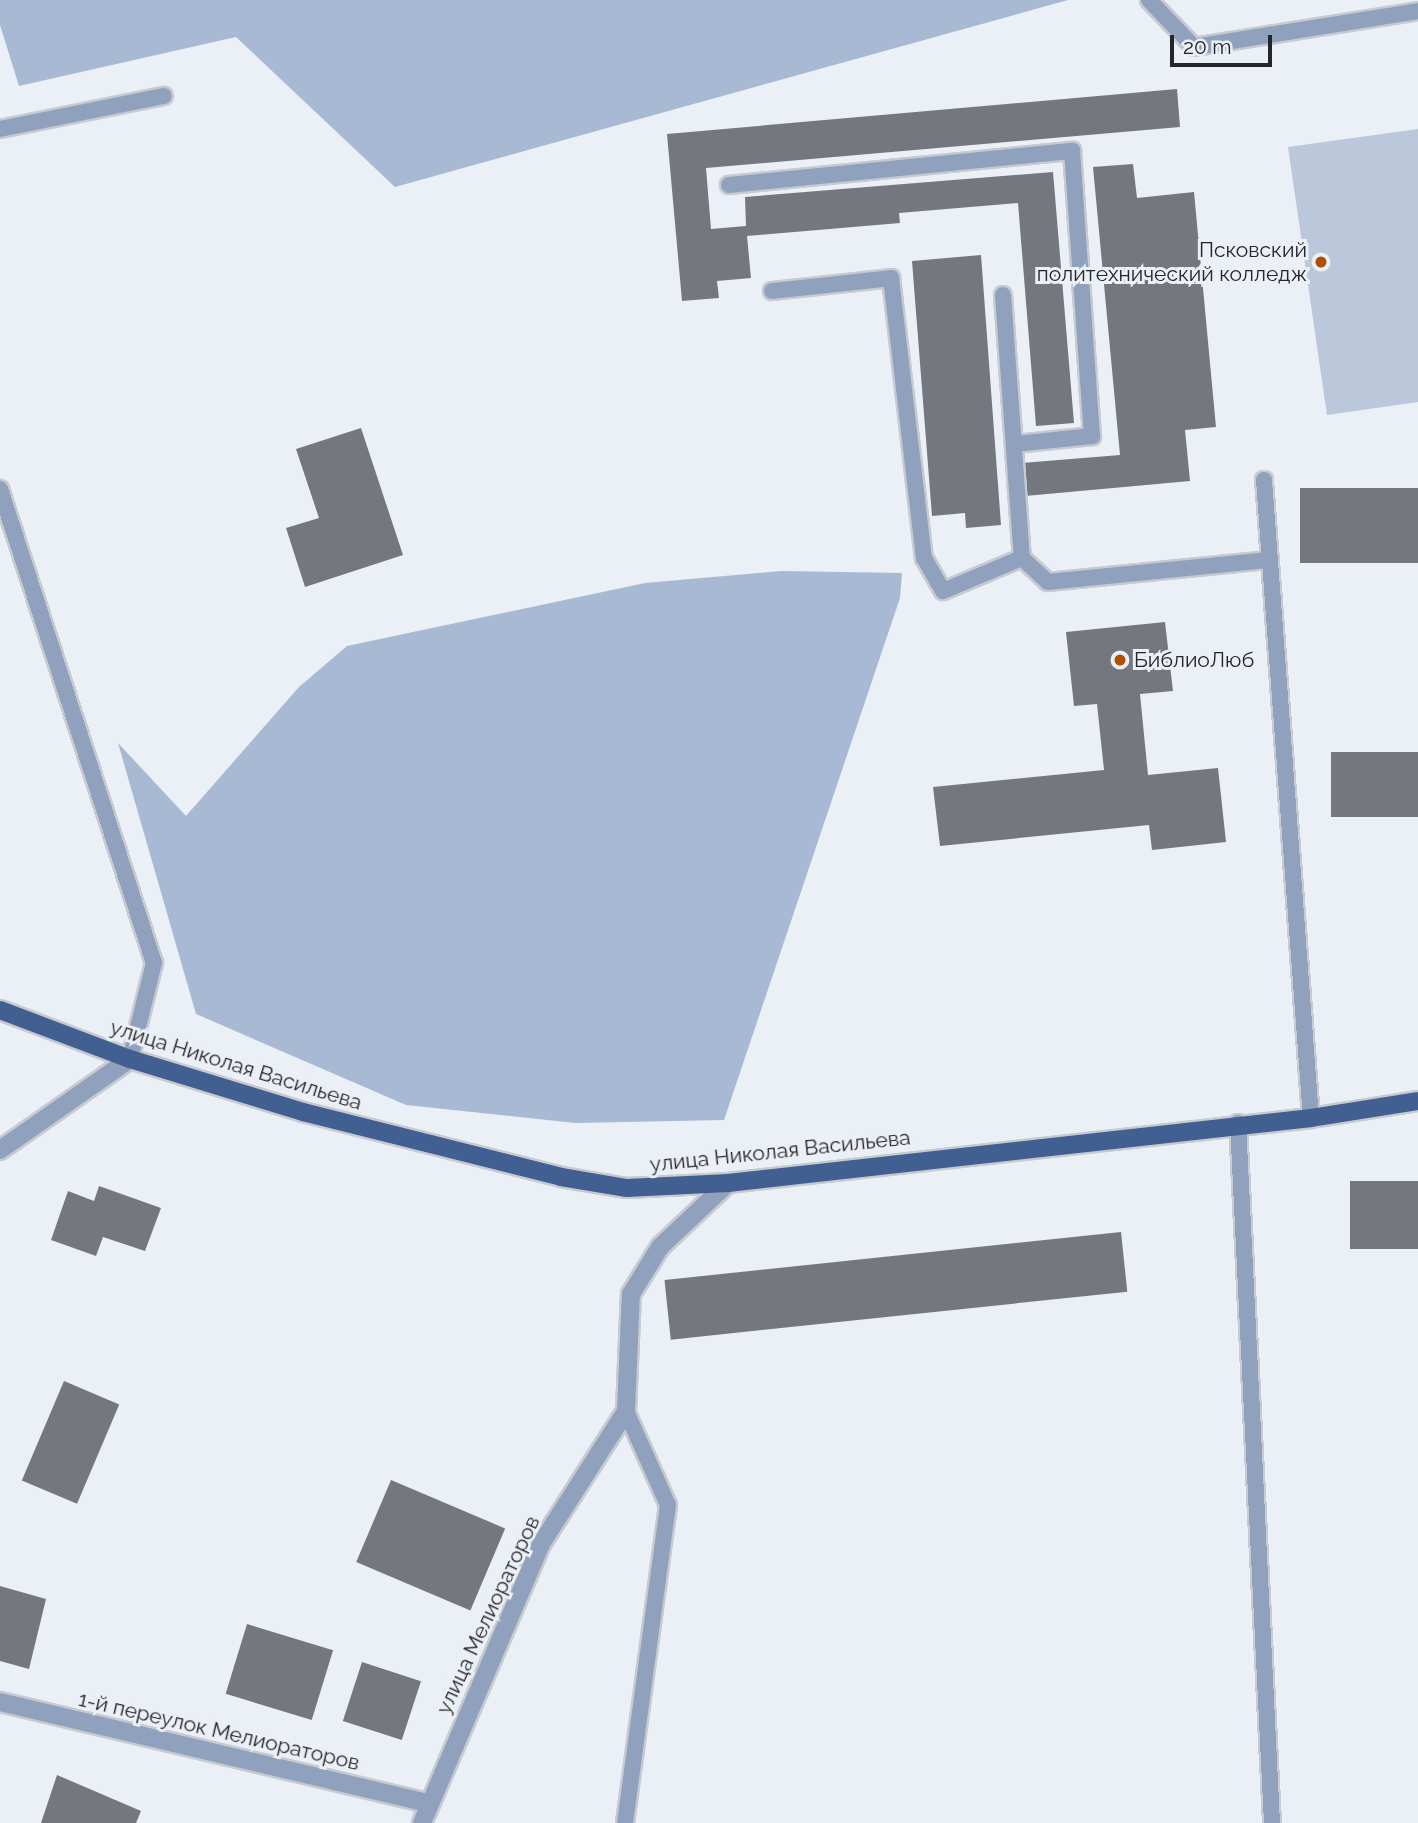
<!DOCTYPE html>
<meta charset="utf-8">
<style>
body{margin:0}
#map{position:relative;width:1418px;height:1823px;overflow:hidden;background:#ebeff6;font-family:Raleway,sans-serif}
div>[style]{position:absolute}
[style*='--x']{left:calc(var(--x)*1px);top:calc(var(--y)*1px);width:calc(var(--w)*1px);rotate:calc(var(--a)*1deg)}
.green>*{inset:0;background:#bbc7da}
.forest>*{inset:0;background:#a8b9d4}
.building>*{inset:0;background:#74787e;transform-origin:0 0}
.roads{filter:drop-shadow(2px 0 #c7cbd1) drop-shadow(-2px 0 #c7cbd1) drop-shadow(0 2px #c7cbd1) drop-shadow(0 -2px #c7cbd1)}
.service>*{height:16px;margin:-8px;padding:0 8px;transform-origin:8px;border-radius:8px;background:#8fa1bd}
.minor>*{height:18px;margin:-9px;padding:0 9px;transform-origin:9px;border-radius:9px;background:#8fa1bd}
.primary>*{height:18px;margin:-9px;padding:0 9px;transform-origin:9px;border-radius:9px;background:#415f90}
.dots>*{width:19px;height:19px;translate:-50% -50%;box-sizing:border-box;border:4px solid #ebeff6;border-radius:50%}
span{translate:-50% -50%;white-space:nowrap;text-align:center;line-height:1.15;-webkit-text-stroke:6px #ebeff6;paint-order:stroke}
.poi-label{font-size:21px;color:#252629}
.right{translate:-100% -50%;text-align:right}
.left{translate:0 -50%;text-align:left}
.street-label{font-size:21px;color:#252629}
.scale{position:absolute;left:1170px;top:35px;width:102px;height:32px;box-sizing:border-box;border:4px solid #252629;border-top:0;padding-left:9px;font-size:21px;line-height:24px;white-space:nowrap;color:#252629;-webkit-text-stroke:5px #ebeff6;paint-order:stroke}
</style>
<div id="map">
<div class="green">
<i style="clip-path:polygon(1418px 129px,1418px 402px,1327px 415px,1288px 147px)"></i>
</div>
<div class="forest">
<i style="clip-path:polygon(0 0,1068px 0,395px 187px,236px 37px,19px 86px,0 25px)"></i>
<i style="clip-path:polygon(781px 571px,902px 573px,900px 598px,724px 1120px,575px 1123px,406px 1105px,196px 1014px,118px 743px,186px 816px,299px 687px,347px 646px,645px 583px)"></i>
</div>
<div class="building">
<i style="clip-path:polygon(1177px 89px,1180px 127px,706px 168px,711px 229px,746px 226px,745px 197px,1053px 172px,1074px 423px,1036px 426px,1018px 203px,899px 213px,900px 223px,747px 236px,751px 278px,717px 281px,719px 298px,682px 301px,667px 134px)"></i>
<i style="clip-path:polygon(1133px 164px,1137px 198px,1194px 192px,1216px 427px,1185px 430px,1190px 481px,1025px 496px,1022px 463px,1120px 455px,1093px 167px)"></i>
<i style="clip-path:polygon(981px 255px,1001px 525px,966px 528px,965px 513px,932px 516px,912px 261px)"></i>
<i style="clip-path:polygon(361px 428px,403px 555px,305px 587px,286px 528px,319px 518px,296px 449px)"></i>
<i style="left:1418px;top:488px;width:75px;height:118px;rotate:90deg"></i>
<i style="clip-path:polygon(1165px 622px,1173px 691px,1140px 694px,1148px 775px,1218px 768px,1226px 842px,1152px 850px,1149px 825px,940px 846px,933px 787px,1104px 770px,1097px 704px,1074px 706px,1066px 632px)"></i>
<i style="left:1418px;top:752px;width:65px;height:87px;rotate:90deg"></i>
<i style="left:1418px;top:1181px;width:68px;height:68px;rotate:90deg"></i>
<i style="clip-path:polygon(99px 1186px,161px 1208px,145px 1251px,103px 1237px,96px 1256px,51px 1240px,68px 1191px,94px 1201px)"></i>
<i style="left:1121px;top:1232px;width:60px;height:459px;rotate:84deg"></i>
<i style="left:64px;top:1381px;width:60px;height:108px;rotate:23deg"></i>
<i style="left:391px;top:1480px;width:124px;height:89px;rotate:23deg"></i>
<i style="clip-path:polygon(0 1586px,46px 1599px,29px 1669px,0 1661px)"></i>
<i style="left:247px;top:1624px;width:90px;height:73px;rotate:17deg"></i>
<i style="left:362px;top:1662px;width:62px;height:62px;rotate:18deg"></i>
<i style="clip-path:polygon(57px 1775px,141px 1811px,136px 1823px,41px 1823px)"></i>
</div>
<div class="roads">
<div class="service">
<i style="--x:1149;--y:0;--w:65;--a:46.2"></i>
<i style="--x:1194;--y:47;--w:227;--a:-9.1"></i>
<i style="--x:0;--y:129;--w:167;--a:-11.4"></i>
<i style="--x:729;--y:185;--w:345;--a:-5.7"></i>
<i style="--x:1072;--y:151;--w:286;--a:86"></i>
<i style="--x:1092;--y:436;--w:78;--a:174.1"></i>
<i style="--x:772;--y:291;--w:120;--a:-6.2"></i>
<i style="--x:891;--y:278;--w:282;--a:83.3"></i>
<i style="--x:924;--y:558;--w:38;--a:60"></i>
<i style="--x:943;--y:591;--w:86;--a:-22.7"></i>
<i style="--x:1003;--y:295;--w:264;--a:85.9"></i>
<i style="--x:1022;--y:558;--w:35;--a:43"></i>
<i style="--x:1048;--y:582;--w:222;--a:-5.7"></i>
<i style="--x:1264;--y:480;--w:640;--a:85.79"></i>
<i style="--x:0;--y:489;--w:498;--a:72"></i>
<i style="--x:154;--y:963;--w:99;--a:104"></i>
<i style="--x:1238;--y:1123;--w:701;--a:87.22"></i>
<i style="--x:625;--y:1823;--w:321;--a:-82.3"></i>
<i style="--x:668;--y:1505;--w:103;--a:-114.1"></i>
</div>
<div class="minor">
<i style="--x:0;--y:1150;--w:159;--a:-35"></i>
<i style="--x:0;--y:1702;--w:440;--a:13.3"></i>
<i style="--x:422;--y:1823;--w:303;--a:-66.9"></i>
<i style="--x:541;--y:1544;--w:158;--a:-57.4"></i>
<i style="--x:626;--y:1411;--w:117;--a:-87.6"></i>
<i style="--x:631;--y:1294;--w:55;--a:-58.3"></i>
<i style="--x:660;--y:1247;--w:93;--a:-43.3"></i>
</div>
<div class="primary">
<i style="--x:0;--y:1010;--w:139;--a:20.7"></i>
<i style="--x:130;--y:1059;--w:181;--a:17"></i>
<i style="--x:303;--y:1112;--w:266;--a:14.1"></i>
<i style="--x:561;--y:1177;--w:67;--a:9.5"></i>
<i style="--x:627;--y:1188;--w:101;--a:-2.8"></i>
<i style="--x:728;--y:1183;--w:587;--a:-6.36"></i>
<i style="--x:1311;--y:1118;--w:108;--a:-9"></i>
</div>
</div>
<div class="dots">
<i style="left:1321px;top:262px;background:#ae5000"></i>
<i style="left:1120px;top:660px;background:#ae5000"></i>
</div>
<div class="poi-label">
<span class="right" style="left:1307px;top:262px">Псковский<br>политехнический колледж</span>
<span class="left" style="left:1134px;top:660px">БиблиоЛюб</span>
</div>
<div class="street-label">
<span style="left:236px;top:1065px;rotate:17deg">улица Николая Васильева</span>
<span style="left:780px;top:1151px;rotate:-6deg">улица Николая Васильева</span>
<span style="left:488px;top:1615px;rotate:-65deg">улица Мелиораторов</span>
<span style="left:219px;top:1731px;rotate:13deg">1-й переулок Мелиораторов</span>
</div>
<div class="scale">20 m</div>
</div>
